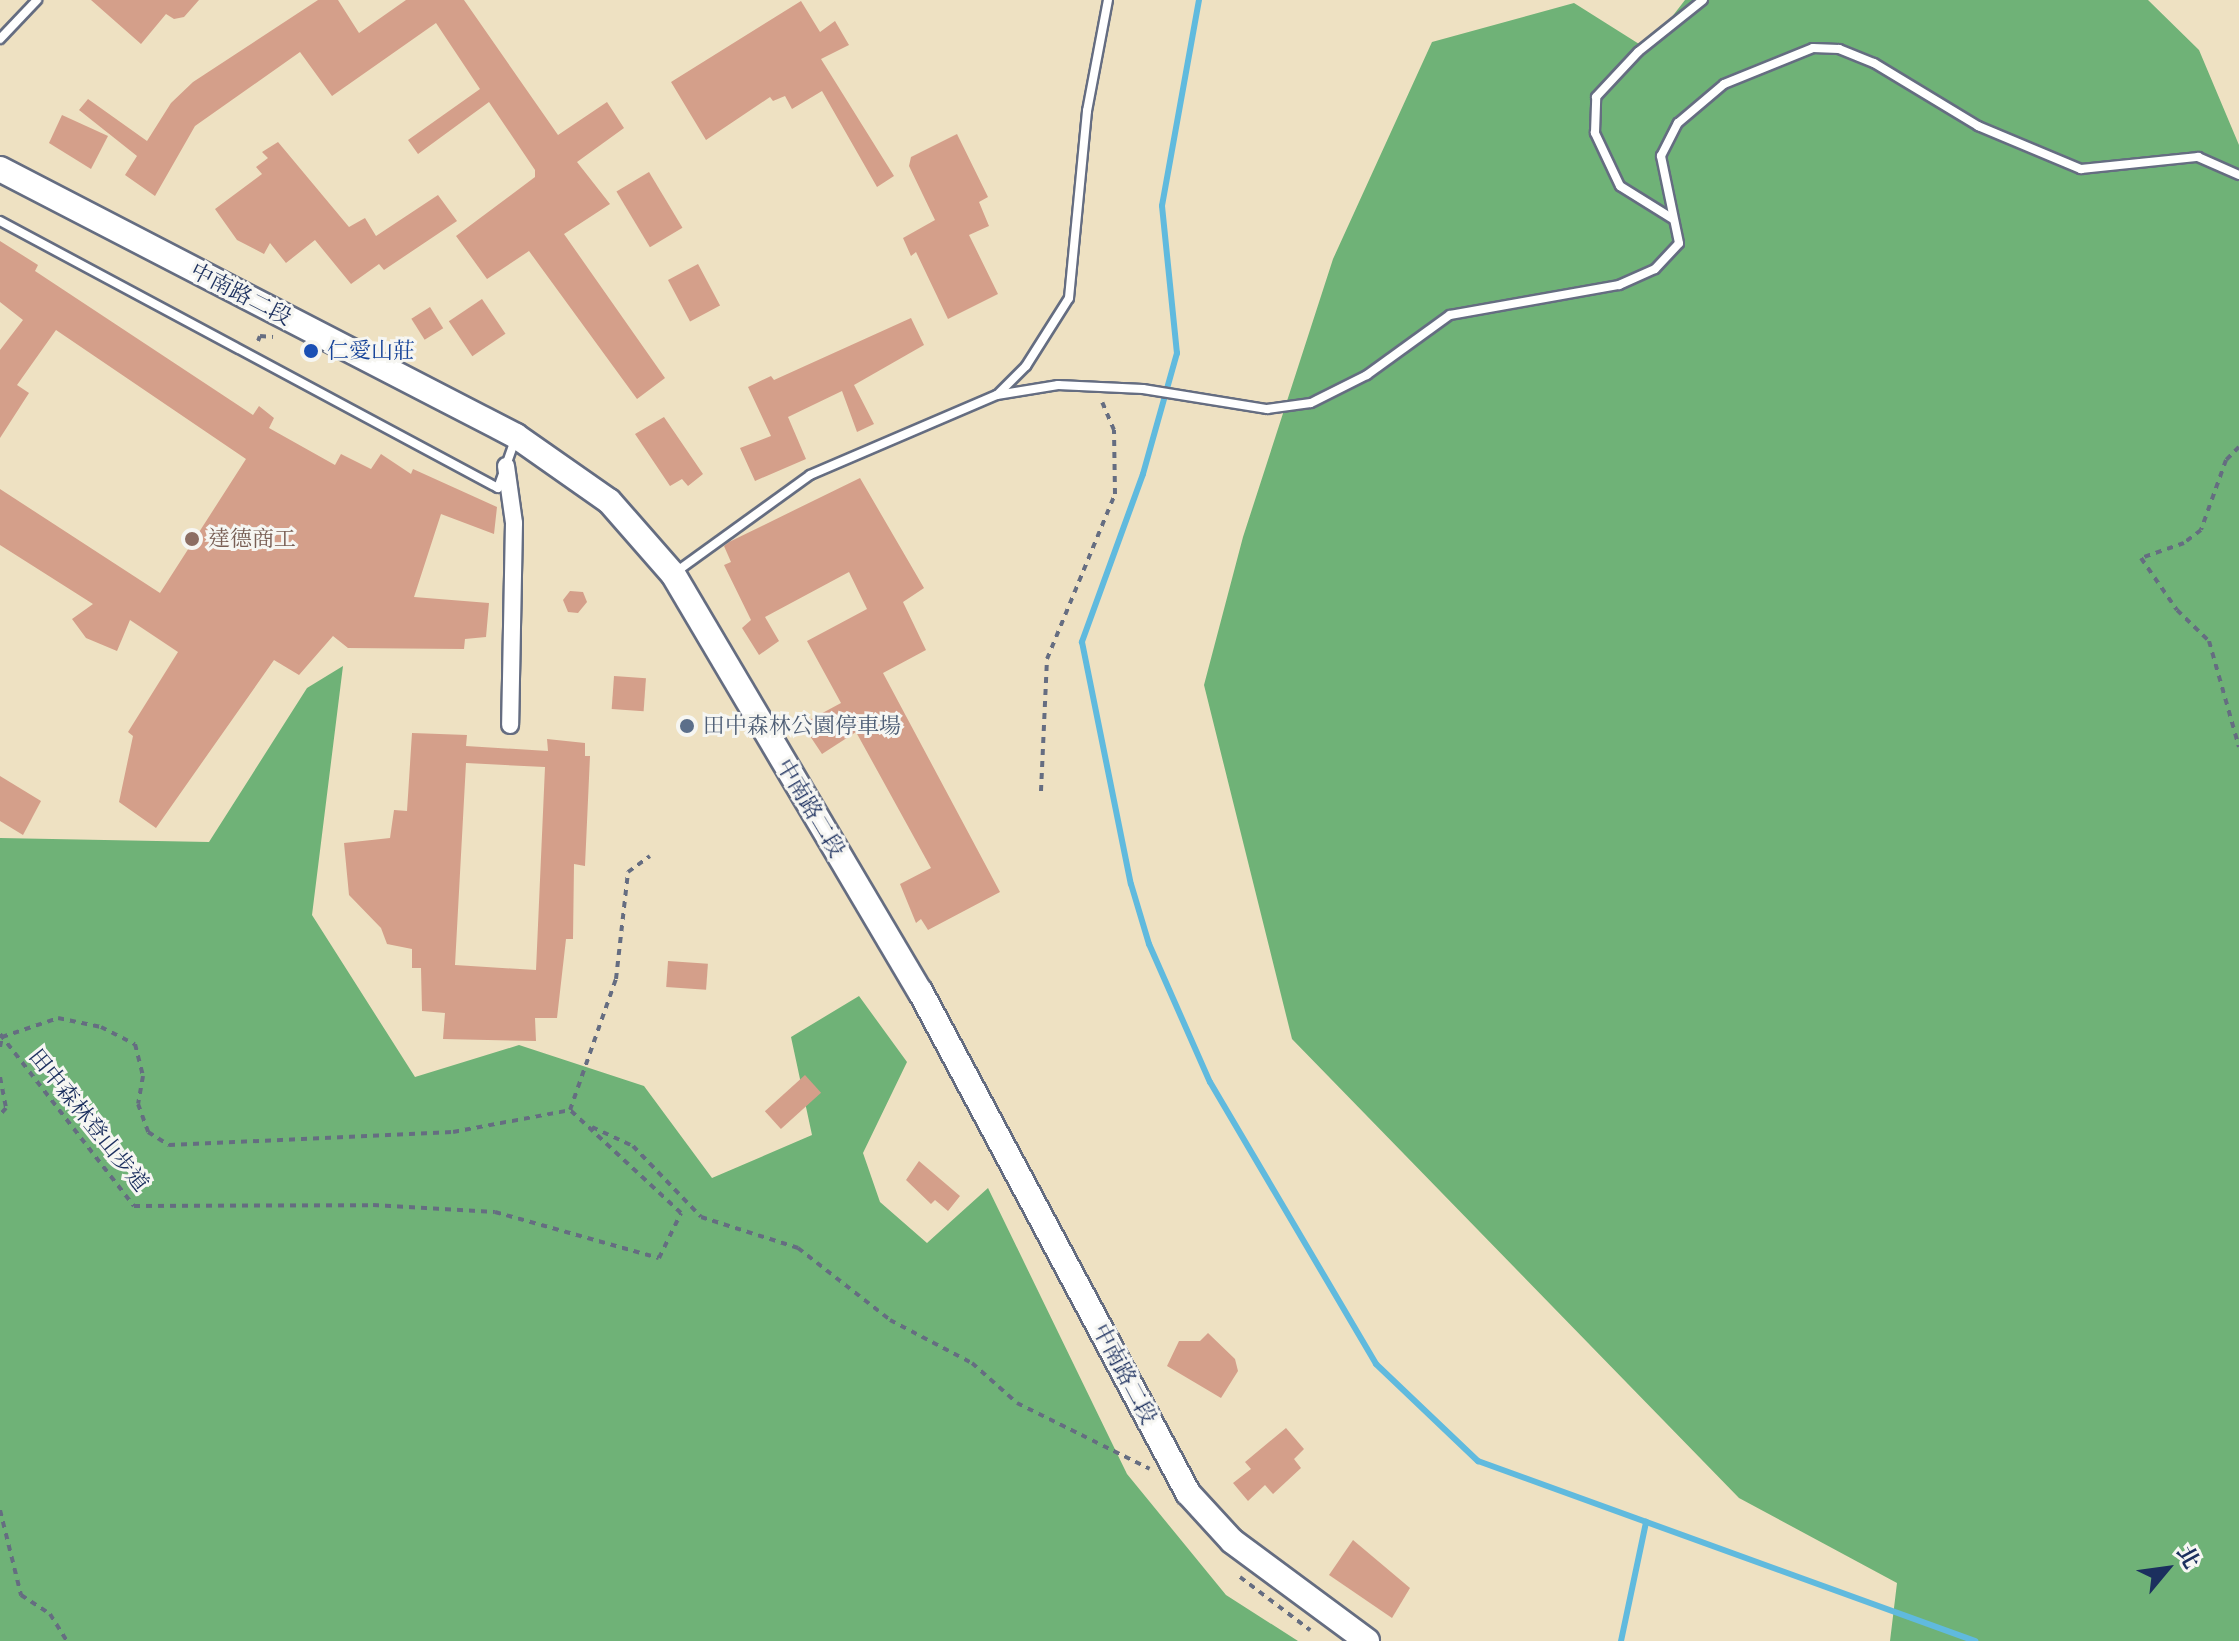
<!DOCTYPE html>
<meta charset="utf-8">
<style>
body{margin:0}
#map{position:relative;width:2239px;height:1641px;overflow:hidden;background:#eee1c2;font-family:"Libre Caslon Text","Noto Serif TC",serif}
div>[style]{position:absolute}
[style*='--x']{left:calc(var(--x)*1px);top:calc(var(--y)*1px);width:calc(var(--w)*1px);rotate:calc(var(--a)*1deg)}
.forest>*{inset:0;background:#6fb277}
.stream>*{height:6px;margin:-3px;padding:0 3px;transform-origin:3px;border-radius:3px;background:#60bade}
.building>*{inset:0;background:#d49f8a;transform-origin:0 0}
.path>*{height:4px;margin-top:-2px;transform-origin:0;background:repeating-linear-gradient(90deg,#656d81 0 6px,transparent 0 12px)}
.roads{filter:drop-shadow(2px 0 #656d81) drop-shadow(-2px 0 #656d81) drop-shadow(0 2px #656d81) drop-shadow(0 -2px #656d81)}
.service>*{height:8px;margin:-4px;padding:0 4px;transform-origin:4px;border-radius:4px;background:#fff}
.minor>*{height:16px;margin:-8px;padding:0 8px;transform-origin:8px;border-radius:8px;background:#fff}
.secondary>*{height:24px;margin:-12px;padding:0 12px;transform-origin:12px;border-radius:12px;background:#fff}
.dots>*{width:22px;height:22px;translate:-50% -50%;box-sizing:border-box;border:4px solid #f6f6f2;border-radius:50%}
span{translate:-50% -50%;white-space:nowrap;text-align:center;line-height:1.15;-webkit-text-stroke:6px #f6f6f2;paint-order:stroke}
.street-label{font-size:22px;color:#1b2f5e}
.transit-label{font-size:22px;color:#164399}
.left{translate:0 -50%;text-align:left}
.education-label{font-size:22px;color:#785e54}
.service-label{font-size:22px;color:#4e5e75}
.north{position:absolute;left:2127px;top:1529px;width:80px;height:80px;-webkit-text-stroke:6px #f6f6f2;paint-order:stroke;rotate:61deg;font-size:22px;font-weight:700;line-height:32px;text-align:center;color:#1b2f5e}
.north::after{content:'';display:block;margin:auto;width:28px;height:36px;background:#1b2f5e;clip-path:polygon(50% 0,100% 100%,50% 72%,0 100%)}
</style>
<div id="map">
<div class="forest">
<i style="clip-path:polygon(1685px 0,2148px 0,2199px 50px,2239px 145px,2239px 1641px,1890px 1641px,1897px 1583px,1739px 1498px,1292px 1039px,1204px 685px,1243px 537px,1333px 259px,1432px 42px,1574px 3px,1647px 49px)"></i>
<i style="clip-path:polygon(343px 666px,312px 915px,415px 1077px,519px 1045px,644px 1086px,712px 1178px,812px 1135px,791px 1037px,859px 996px,907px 1062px,863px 1153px,880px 1202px,927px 1243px,988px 1188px,1127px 1474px,1226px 1595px,1298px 1641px,0 1641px,0 838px,209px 842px,307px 688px)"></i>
</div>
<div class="stream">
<i style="--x:1199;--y:0;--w:209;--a:100.2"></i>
<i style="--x:1162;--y:206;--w:148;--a:84.2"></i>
<i style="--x:1177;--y:353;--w:126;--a:105.7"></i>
<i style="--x:1143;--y:474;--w:179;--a:110"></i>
<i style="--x:1082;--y:642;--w:247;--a:78.6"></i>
<i style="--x:1131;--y:884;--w:63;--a:73.3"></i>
<i style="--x:1149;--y:944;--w:151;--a:66.2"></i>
<i style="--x:1210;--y:1082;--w:327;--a:59.5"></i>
<i style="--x:1376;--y:1364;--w:141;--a:43.6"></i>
<i style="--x:1478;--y:1461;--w:529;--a:19.91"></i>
<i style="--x:1621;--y:1641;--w:122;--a:-78.1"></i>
</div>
<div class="building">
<i style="clip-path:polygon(91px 0,199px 0,184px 17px,174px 19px,166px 14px,141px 44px)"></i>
<i style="clip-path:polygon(318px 0,338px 0,359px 33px,406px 0,464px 0,558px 135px,607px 102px,624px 128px,577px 162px,610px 204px,564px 234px,665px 378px,637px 399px,529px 251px,487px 279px,456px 236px,535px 177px,535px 170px,489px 102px,418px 154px,408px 140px,480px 89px,436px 23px,332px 96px,300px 52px,195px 126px,155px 196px,125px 175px,137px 156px,79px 110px,88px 99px,147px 141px,171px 103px,193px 82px)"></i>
<i style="clip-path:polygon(801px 1px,820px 32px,835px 21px,849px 45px,821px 59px,894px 176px,877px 187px,822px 91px,792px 109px,785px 96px,773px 101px,770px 97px,706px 140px,671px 82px)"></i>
<i style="clip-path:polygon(62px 115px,108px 136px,91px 169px,49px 143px)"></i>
<i style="clip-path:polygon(957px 134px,988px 197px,979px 202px,989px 226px,969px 235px,998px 294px,948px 319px,916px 252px,911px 256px,903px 238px,935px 220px,909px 166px,911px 157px)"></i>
<i style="clip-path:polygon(278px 142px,349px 227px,365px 218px,376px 236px,438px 195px,457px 221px,384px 270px,379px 264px,351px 284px,315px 240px,286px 263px,270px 243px,264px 254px,237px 240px,215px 209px,262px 174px,256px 167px,268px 158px,262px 152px)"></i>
<i style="left:649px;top:172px;width:65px;height:38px;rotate:59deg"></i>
<i style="clip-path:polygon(0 241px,38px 265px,35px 271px,253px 415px,259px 406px,274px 418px,269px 428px,335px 465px,341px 454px,371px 469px,381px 454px,411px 474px,413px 469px,497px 507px,494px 534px,441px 514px,414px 597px,489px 603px,486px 637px,465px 639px,464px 649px,348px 648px,333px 636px,299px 675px,274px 660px,156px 828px,119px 802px,133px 736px,128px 732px,178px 652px,130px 620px,117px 651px,86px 638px,72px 619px,93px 604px,0 545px,0 489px,160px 593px,246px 459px,56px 330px,17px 385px,29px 393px,0 438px,0 350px,23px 320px,0 302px)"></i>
<i style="left:698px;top:264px;width:47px;height:34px;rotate:62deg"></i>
<i style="left:482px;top:299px;width:42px;height:40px;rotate:56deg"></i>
<i style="left:430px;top:307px;width:25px;height:22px;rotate:58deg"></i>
<i style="clip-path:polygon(911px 318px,924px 345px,854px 385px,874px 424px,857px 432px,842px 391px,788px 417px,806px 459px,755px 481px,740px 448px,771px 436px,748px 387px,771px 376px,774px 380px)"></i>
<i style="clip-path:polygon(664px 417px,703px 474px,688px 486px,682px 479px,670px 486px,635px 434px)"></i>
<i style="clip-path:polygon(860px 478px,924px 588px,903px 602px,926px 650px,883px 673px,1000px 892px,928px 930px,921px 919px,916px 923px,900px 884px,931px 868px,856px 732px,822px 754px,802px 724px,841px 703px,807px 641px,867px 609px,849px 572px,765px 617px,779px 641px,759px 655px,742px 628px,751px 620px,724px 565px,731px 562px,724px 546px,729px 542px)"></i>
<i style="clip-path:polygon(570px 591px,583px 592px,587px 602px,578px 613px,568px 612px,563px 600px)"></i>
<i style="left:614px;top:676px;width:32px;height:33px;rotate:4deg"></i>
<i style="clip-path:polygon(evenodd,412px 733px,467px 735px,466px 746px,548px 751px,547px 739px,585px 743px,585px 756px,590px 756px,585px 866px,574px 864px,573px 939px,566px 939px,557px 1018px,535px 1018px,536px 1041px,443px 1039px,445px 1013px,422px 1011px,421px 968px,412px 968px,412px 949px,387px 944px,381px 928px,349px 895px,344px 843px,390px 838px,394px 810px,407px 811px,412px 733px,466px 763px,545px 767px,536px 970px,455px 965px,466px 763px)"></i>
<i style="clip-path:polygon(0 776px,41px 801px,23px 835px,0 821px)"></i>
<i style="left:668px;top:961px;width:40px;height:26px;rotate:4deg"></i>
<i style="left:805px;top:1075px;width:24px;height:54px;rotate:48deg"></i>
<i style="clip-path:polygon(919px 1161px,960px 1196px,948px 1211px,935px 1200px,931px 1204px,906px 1180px)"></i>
<i style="clip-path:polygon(1208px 1333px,1235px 1359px,1238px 1371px,1221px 1398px,1167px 1366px,1179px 1341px,1200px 1341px)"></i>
<i style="clip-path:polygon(1286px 1428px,1304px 1449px,1294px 1459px,1301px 1468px,1273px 1494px,1265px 1485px,1248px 1501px,1233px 1483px,1251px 1469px,1245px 1462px)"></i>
<i style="clip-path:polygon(1353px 1540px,1410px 1588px,1392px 1618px,1329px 1575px)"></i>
</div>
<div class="path">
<i style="--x:258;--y:341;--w:5;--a:-68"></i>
<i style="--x:260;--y:336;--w:13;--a:4"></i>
<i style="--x:2239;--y:447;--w:18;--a:135"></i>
<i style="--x:2226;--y:460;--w:74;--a:109.7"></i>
<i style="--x:2201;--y:530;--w:21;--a:143"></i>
<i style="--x:2184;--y:543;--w:46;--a:160.8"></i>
<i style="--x:2141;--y:558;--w:63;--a:55.3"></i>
<i style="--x:2177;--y:610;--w:45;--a:44.1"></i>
<i style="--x:2209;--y:641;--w:110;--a:74.2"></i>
<i style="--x:1041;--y:791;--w:132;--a:-87.4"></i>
<i style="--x:1047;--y:659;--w:178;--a:-67.6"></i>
<i style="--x:1115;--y:494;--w:64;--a:-90.9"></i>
<i style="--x:1114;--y:430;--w:30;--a:-113"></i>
<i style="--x:0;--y:1034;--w:218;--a:52.1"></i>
<i style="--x:134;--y:1206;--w:239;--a:-0.2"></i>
<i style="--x:373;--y:1205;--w:122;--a:3.3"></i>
<i style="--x:495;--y:1212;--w:170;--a:15.7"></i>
<i style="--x:659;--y:1258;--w:50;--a:-63.9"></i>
<i style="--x:681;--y:1213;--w:151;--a:-137.1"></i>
<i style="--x:570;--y:1110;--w:139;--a:-70.7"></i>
<i style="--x:616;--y:979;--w:108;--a:-83.6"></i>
<i style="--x:628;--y:872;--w:27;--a:-36"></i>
<i style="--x:2;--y:1037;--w:59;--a:-18.7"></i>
<i style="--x:58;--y:1018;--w:44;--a:11.8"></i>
<i style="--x:101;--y:1027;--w:38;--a:27"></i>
<i style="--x:135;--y:1044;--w:33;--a:76"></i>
<i style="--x:143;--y:1076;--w:28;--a:100"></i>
<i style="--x:138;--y:1104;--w:30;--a:70"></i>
<i style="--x:148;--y:1132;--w:25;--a:32"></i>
<i style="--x:169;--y:1145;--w:284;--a:-2.6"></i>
<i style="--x:453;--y:1132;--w:119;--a:-10.6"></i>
<i style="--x:0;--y:1047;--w:10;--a:-79"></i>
<i style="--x:0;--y:1077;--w:32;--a:79"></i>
<i style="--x:6;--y:1108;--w:9;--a:131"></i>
<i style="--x:592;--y:1127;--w:45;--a:24.9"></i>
<i style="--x:633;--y:1146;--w:98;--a:46.2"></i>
<i style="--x:701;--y:1217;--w:102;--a:17.7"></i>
<i style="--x:798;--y:1248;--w:117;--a:38"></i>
<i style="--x:890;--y:1320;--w:93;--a:27.7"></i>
<i style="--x:972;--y:1363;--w:60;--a:41.6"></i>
<i style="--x:1017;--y:1403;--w:148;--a:26.4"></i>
<i style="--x:0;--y:1510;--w:88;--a:76.1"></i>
<i style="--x:21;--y:1595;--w:35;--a:33"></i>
<i style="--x:50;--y:1614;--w:32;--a:58"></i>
<i style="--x:1240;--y:1577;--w:88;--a:37.1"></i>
</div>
<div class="roads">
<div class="service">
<i style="--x:0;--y:39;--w:54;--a:-46.5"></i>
<i style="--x:1673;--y:219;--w:62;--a:-148.1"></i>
<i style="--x:1620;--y:186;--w:59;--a:-115.3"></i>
<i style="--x:1595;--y:133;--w:36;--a:-88"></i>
<i style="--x:1596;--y:97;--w:62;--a:-47"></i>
<i style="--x:1638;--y:52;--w:83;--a:-38.7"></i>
<i style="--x:0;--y:221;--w:565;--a:28.2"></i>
<i style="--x:498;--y:488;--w:51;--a:-70.5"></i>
<i style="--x:997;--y:395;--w:41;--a:-45"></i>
<i style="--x:1026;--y:366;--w:80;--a:-57.7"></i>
<i style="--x:1069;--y:298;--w:188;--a:-84.5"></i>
<i style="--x:1087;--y:111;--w:113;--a:-79.3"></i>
<i style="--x:676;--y:572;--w:165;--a:-35.9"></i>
<i style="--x:810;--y:475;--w:203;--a:-23.2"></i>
<i style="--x:997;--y:395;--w:62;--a:-9.3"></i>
<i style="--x:1058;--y:385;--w:85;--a:2.7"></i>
<i style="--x:1143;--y:389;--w:126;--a:9.2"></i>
<i style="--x:1267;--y:409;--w:44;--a:-7.8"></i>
<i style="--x:1311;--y:403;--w:63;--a:-26.6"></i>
<i style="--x:1367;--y:375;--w:102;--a:-35.9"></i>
<i style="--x:1450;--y:315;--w:172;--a:-10.1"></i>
<i style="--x:1619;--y:285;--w:39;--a:-24"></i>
<i style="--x:1655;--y:269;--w:35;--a:-47"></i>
<i style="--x:1679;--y:243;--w:89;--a:-101.7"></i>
<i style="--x:1661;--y:156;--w:37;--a:-63"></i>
<i style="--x:1678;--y:123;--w:60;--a:-40.3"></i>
<i style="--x:1724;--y:84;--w:96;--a:-22"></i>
<i style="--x:1813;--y:48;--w:26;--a:2"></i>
<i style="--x:1839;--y:49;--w:38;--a:22"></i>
<i style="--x:1874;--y:63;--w:122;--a:31.2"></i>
<i style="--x:1978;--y:126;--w:112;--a:22.7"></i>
<i style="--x:2081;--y:169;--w:118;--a:-5.9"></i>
<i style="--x:2198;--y:157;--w:45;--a:23.7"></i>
</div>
<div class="minor">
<i style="--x:506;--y:466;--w:58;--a:82"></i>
<i style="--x:514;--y:523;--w:202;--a:91.1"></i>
</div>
<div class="secondary">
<i style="--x:0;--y:169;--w:581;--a:27.36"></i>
<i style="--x:516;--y:436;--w:113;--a:35"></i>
<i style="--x:609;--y:501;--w:97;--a:48.8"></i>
<i style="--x:673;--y:574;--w:485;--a:59.4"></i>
<i style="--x:920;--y:991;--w:569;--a:61.9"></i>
<i style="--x:1188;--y:1493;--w:65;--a:47.5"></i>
<i style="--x:1232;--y:1541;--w:168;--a:36.5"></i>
</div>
</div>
<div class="dots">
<i style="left:311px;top:351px;background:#1a4fb4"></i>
<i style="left:192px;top:539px;background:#8d6e63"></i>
<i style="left:687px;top:726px;background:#5c6f8a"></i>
</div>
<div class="street-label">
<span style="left:241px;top:294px;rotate:27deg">中南路二段</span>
<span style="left:811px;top:808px;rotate:59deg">中南路二段</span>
<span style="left:89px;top:1120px;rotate:51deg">田中森林登山步道</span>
<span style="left:1125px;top:1374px;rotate:62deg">中南路二段</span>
</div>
<div class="transit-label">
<span class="left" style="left:327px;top:351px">仁愛山莊</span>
</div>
<div class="education-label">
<span class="left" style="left:208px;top:539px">達德商工</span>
</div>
<div class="service-label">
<span class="left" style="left:703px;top:726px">田中森林公園停車場</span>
</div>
<div class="north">北</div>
</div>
